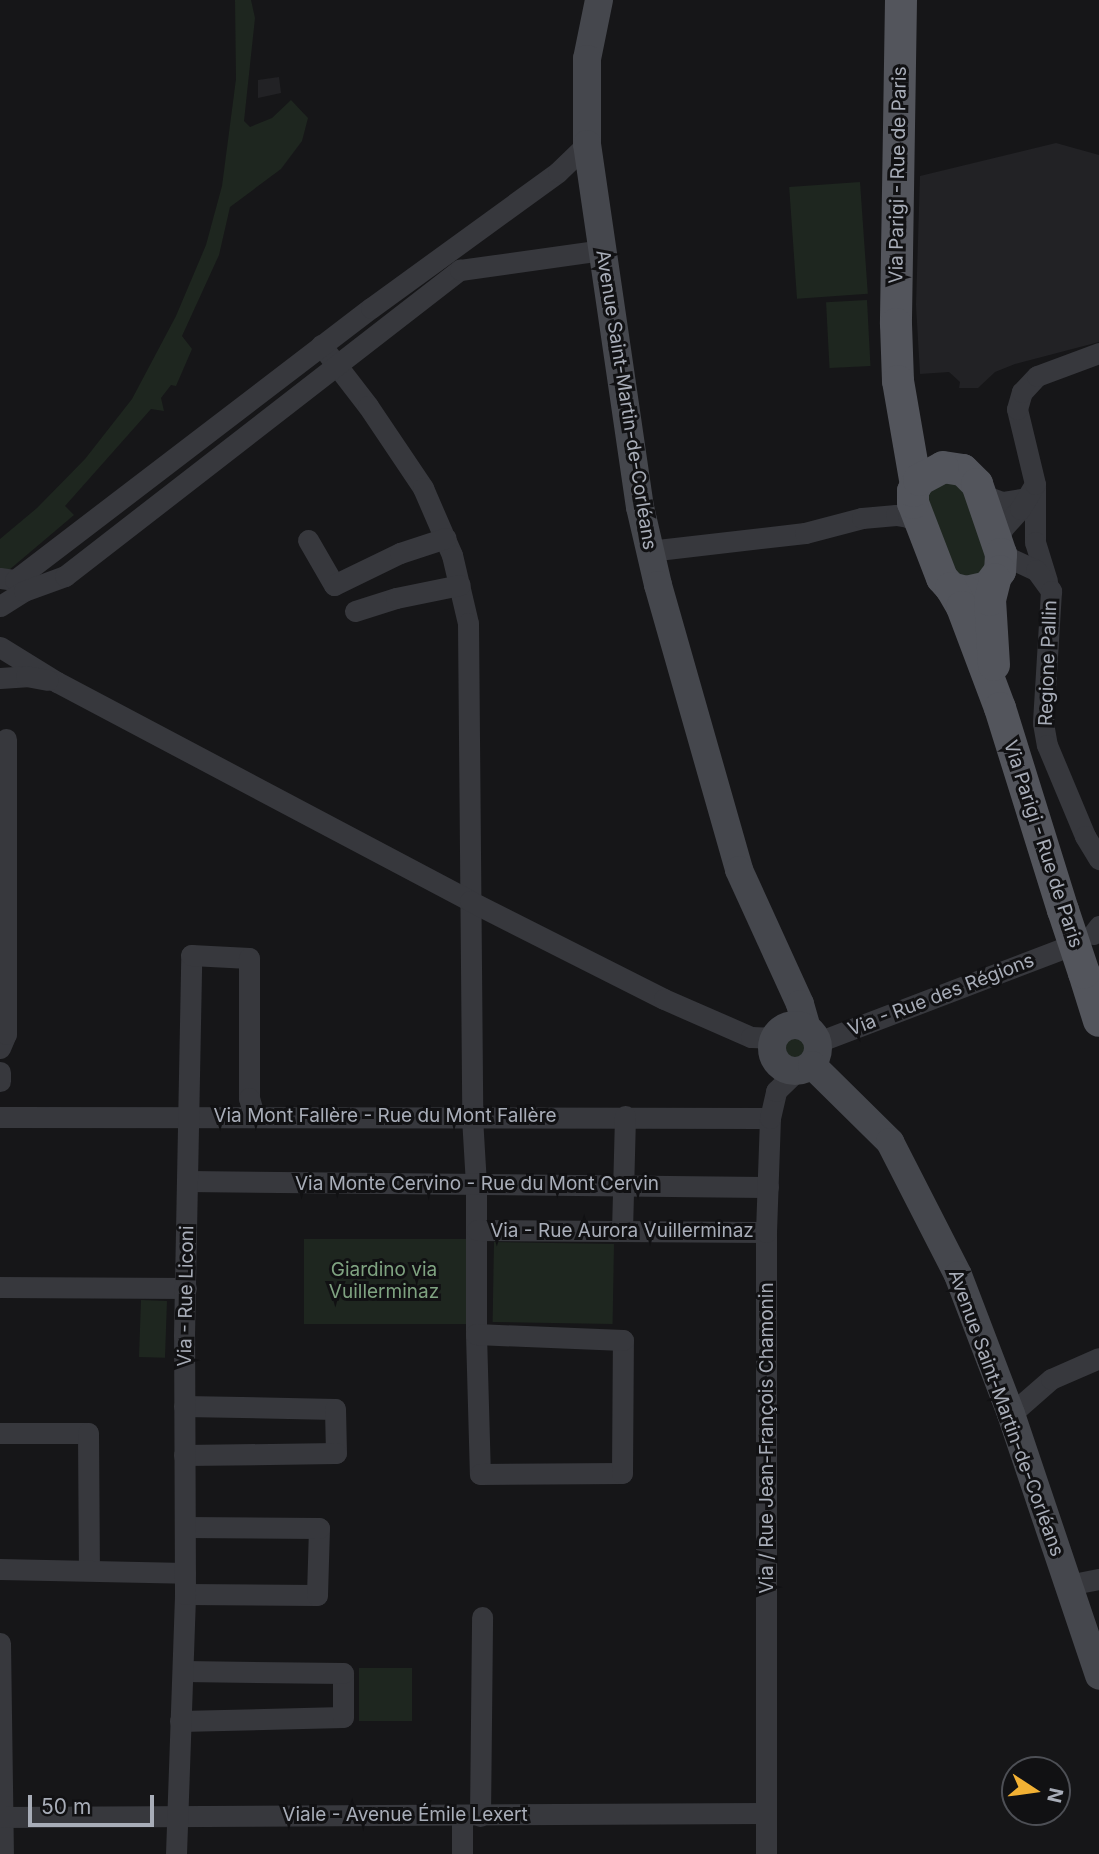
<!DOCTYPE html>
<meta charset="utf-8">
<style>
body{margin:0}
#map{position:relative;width:1099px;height:1854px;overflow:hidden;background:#161618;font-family:Inter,sans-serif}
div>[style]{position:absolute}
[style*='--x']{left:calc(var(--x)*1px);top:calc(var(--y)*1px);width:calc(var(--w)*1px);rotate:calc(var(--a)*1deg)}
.built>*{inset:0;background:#222225}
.green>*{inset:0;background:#1e261f;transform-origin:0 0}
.round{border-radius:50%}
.street>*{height:21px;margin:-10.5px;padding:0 10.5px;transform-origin:10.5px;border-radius:10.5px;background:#37383d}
.secondary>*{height:28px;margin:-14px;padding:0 14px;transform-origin:14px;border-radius:14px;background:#45474d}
.secondary>.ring{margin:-14px;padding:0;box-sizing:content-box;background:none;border:28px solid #45474d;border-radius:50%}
.primary>*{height:32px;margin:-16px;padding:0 16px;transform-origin:16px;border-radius:16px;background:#53555c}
.primary-bridge>*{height:32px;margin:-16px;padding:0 16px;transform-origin:16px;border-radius:16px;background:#53555c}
span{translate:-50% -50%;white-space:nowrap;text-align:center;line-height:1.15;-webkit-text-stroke:6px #111113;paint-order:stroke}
.street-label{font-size:19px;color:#a8adb8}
.park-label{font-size:19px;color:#7fa381}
.north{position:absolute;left:1001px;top:1756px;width:70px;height:70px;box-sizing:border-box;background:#111113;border:2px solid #4d4f55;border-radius:50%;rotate:103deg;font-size:19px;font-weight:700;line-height:28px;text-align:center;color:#a8adb8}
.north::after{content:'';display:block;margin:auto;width:24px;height:32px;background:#f2b134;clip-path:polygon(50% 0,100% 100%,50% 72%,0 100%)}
.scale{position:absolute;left:28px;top:1795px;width:126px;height:32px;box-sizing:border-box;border:4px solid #a8adb8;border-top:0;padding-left:9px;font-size:21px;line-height:24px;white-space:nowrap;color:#a8adb8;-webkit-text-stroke:5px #111113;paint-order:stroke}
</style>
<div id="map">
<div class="built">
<i style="clip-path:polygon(279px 77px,281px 93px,258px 98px,258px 80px)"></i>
<i style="clip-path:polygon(1056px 143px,1099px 155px,1099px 342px,1015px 364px,995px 372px,978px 388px,959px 388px,960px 382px,949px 372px,920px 374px,916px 305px,920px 176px)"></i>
</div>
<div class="green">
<i style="clip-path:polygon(235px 0,251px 0,255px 18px,244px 121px,250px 127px,272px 118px,291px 100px,308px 118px,302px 141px,281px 169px,230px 207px,219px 255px,182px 336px,192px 349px,176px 386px,171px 385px,161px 398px,164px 411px,151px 409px,65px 506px,74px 515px,9px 570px,0 572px,0 539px,37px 508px,85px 459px,132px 399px,176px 316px,206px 245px,222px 186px,236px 79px)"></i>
<i style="left:860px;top:182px;width:112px;height:71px;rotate:86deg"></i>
<i style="left:867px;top:300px;width:66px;height:41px;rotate:87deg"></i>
<i style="clip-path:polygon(946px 481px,964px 487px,990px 550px,986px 571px,970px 579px,951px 573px,926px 496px,930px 490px)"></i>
<i class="round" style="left:780px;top:1034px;width:30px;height:30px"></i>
<i style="left:304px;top:1239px;width:162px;height:85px"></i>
<i style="left:494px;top:1242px;width:120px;height:80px;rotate:1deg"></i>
<i style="left:141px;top:1300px;width:26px;height:57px;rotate:2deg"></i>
<i style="left:359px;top:1668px;width:53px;height:53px"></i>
</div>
<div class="street">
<i style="--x:321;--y:345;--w:77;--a:52.4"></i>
<i style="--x:368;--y:406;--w:99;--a:56.1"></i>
<i style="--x:423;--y:488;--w:73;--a:66.6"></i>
<i style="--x:452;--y:555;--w:70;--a:76.8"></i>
<i style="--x:468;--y:623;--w:494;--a:89.5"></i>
<i style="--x:472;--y:1117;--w:67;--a:86.6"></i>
<i style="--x:476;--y:1184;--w:150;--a:90"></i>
<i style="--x:476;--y:1334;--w:140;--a:88.4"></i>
<i style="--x:480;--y:1474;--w:142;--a:-0.4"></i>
<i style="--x:622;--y:1473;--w:133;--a:-89.6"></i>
<i style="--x:623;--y:1340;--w:147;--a:-177.7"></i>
<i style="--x:1035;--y:487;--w:55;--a:90"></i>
<i style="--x:1035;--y:542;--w:41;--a:72.9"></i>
<i style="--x:980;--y:494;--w:23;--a:20"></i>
<i style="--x:1002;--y:502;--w:25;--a:-9"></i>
<i style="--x:308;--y:540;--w:52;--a:60"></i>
<i style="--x:334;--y:585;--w:73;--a:-25.9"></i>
<i style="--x:400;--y:553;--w:48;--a:-18.1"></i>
<i style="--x:997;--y:542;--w:15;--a:-67"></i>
<i style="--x:1003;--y:528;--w:25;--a:-48"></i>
<i style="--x:1020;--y:509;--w:29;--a:-59"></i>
<i style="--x:1035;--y:484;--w:77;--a:-103.5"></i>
<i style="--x:1017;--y:409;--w:18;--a:-74"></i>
<i style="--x:1022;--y:392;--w:22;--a:-47"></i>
<i style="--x:1037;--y:376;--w:66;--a:-20.4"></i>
<i style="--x:649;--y:551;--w:157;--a:-6.6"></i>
<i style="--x:805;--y:533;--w:59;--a:-14.7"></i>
<i style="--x:862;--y:518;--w:34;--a:-5"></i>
<i style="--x:896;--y:515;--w:12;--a:9"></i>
<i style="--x:908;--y:517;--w:17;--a:33"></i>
<i style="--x:1001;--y:554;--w:38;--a:25"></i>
<i style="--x:1036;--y:570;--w:26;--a:54"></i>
<i style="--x:1051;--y:591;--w:132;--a:93.5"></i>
<i style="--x:1043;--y:723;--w:22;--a:80"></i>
<i style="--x:1047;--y:745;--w:99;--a:67.3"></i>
<i style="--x:1085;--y:836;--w:27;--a:59"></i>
<i style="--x:0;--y:578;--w:15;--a:8"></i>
<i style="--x:15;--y:580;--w:448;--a:-37.4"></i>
<i style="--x:371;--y:308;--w:231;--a:-36"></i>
<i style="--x:558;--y:172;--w:40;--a:-44"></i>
<i style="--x:0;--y:606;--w:28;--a:-32"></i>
<i style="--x:24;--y:591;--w:44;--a:-20.1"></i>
<i style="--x:65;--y:576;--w:500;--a:-37.8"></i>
<i style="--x:460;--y:270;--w:143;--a:-8"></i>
<i style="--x:355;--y:611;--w:43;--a:-17.6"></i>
<i style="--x:396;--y:598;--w:65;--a:-11.5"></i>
<i style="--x:0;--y:647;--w:67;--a:31.6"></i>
<i style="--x:57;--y:682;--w:467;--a:27.9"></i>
<i style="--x:470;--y:901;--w:217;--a:26.8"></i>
<i style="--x:664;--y:999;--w:95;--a:23.6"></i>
<i style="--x:751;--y:1037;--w:23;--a:2"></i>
<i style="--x:0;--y:678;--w:26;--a:-4"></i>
<i style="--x:26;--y:676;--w:22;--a:10"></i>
<i style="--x:1093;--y:934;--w:10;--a:-53"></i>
<i style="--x:818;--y:1042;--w:263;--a:-20.9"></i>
<i style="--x:0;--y:1048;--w:15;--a:-67"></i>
<i style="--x:6;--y:1034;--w:295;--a:-90"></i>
<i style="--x:0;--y:1072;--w:9;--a:90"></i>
<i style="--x:0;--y:1117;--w:770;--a:0.07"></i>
<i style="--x:187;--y:1181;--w:581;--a:0.59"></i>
<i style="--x:477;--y:1230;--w:289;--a:0.4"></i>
<i style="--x:622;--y:1231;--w:115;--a:-88.5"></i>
<i style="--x:0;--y:1287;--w:186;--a:0.3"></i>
<i style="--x:184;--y:1406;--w:151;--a:1.1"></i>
<i style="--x:335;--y:1409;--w:44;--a:88.7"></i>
<i style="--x:336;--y:1453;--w:152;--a:179.2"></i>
<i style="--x:1011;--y:1414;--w:53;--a:-41.2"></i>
<i style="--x:1051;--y:1379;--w:52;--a:-23.6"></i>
<i style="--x:0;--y:1433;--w:88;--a:0"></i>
<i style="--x:88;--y:1433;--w:137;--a:89.6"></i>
<i style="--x:0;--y:1569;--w:185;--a:1.2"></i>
<i style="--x:1068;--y:1585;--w:32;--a:-11"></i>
<i style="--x:185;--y:1594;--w:132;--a:0.4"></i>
<i style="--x:317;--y:1595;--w:67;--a:-88.3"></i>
<i style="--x:319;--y:1528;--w:134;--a:-179.6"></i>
<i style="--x:0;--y:1643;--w:211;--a:89.2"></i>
<i style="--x:180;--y:1721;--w:163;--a:-1.4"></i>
<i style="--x:343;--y:1717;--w:44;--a:-90"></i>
<i style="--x:343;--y:1673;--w:160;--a:-179.3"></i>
<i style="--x:480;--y:1816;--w:199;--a:-89.4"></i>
<i style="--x:0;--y:1817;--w:766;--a:-0.3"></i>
<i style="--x:176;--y:1854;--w:260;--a:-88"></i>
<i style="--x:185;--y:1594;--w:258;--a:-90.2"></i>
<i style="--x:184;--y:1336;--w:381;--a:-88.9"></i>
<i style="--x:191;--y:955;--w:58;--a:3"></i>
<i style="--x:249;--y:958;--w:140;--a:90"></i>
<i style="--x:249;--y:1098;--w:19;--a:74"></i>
<i style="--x:462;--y:1854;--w:38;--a:-90"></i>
<i style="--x:766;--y:1854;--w:622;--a:-90"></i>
<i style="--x:766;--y:1232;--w:114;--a:-88"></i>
<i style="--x:770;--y:1118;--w:28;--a:-77"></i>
<i style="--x:776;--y:1091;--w:28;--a:-44"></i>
</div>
<div class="secondary">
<i style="--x:599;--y:0;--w:60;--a:101.5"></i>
<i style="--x:587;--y:59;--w:85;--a:90"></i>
<i style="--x:587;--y:144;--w:367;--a:81.7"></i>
<i style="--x:640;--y:507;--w:80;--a:77"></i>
<i style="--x:658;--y:585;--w:296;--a:74.1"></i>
<i style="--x:739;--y:870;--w:147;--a:65.5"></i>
<i style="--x:800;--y:1004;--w:25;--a:74"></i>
<i class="ring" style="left:772px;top:1025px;width:18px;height:18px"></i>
<i style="--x:812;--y:1065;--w:110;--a:44.6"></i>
<i style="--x:890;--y:1142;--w:149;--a:62.9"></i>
<i style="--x:958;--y:1275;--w:149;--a:69.1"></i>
<i style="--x:1011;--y:1414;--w:276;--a:71.4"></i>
</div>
<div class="primary">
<i style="--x:901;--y:0;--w:324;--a:90.9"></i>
<i style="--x:896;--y:324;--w:57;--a:88"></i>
<i style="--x:898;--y:381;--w:106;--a:80.2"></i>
<i style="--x:943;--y:467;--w:20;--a:9"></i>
<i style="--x:963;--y:470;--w:20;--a:45"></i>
<i style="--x:977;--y:484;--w:74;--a:71.1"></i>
<i style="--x:1001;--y:554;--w:17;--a:93"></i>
<i style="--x:1000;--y:571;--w:20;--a:127"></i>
<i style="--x:988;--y:587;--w:23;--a:167"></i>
<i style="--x:966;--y:592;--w:16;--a:-165"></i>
<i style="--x:951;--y:588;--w:13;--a:-132"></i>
<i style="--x:942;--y:578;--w:80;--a:-111.1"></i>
<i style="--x:913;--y:503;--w:12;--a:-90"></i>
<i style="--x:913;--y:491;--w:13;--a:-61"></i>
<i style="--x:919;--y:480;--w:27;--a:-28"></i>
<i style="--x:951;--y:588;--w:22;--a:60"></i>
<i style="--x:962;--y:607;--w:108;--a:69.4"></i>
<i style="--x:1000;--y:708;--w:212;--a:72.7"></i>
<i style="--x:994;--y:665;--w:65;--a:-93.5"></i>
<i style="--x:990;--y:600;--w:21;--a:-76"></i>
<i style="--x:1084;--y:973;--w:50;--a:72.6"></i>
</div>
<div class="primary-bridge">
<i style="--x:1063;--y:910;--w:66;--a:71.6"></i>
</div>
<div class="street-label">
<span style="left:898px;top:175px;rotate:-89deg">Via Parigi - Rue de Paris</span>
<span style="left:626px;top:400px;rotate:81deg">Avenue Saint-Martin-de-Corléans</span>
<span style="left:1048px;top:663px;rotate:-88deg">Regione Pallin</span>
<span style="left:1043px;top:844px;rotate:72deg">Via Parigi - Rue de Paris</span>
<span style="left:941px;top:995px;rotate:-21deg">Via - Rue des Régions</span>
<span style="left:385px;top:1116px">Via Mont Fallère - Rue du Mont Fallère</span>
<span style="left:477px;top:1184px">Via Monte Cervino - Rue du Mont Cervin</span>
<span style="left:622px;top:1231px">Via - Rue Aurora Vuillerminaz</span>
<span style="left:186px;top:1296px;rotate:-89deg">Via - Rue Liconi</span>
<span style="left:1006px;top:1413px;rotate:70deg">Avenue Saint-Martin-de-Corléans</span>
<span style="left:767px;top:1438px;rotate:-90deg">Via / Rue Jean-François Chamonin</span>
<span style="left:405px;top:1815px">Viale - Avenue Émile Lexert</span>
</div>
<div class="park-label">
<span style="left:384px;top:1281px">Giardino via<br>Vuillerminaz</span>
</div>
<div class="north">N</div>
<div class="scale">50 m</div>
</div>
